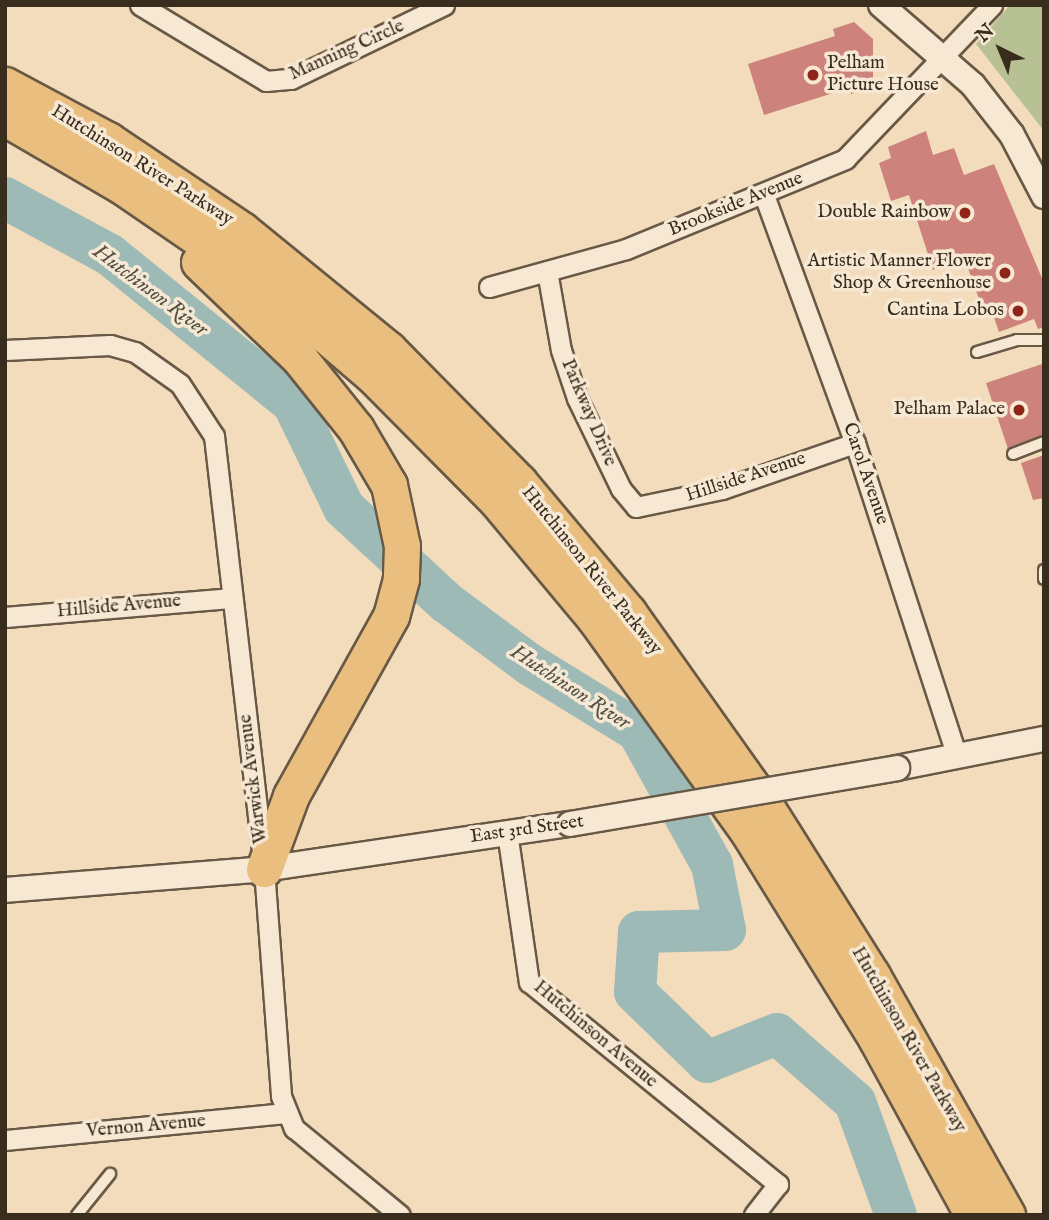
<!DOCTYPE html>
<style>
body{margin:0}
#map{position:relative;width:1049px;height:1220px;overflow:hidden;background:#f3dcbc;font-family:"IM FELL English",serif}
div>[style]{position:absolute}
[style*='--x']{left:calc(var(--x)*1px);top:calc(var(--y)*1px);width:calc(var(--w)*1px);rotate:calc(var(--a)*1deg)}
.green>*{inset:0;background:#b8c193}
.river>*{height:42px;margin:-21px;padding:0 21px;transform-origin:21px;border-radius:21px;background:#9dbab7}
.building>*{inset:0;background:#cd837b}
.roads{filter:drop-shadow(2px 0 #685946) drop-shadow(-2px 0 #685946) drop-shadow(0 2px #685946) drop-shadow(0 -2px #685946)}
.service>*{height:10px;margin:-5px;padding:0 5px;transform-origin:5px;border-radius:5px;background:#f7e8d3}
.minor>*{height:19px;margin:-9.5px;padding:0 9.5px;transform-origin:9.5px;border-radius:9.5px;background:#f7e8d3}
.tertiary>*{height:24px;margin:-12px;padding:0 12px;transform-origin:12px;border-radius:12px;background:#f7e8d3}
.motorway>*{height:35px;margin:-17.5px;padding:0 17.5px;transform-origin:17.5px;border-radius:17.5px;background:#eabe7e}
.bridges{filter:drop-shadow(2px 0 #685946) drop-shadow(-2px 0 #685946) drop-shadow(0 2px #685946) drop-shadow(0 -2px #685946)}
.tertiary-bridge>*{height:24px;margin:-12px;padding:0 12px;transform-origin:12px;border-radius:12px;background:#f7e8d3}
.dots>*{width:19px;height:19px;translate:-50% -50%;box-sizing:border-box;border:4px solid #f7e8d3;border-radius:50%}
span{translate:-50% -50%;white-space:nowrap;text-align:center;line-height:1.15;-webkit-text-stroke:7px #f7e8d3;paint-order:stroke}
.street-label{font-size:19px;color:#392d1e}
.poi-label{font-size:19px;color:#392d1e}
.left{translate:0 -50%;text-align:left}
.right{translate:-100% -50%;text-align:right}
.water-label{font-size:21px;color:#525044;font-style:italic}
.frame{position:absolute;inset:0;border:7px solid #392d1e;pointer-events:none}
.north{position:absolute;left:965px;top:14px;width:70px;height:70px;-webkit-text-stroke:5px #f7e8d3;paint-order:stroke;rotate:317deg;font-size:19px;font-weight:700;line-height:28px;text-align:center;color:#392d1e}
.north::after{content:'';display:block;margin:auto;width:24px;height:32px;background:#392d1e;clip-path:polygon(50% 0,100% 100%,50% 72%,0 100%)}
</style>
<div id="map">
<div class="green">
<i style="clip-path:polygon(1010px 5px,1041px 5px,1044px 11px,1044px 131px,976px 44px)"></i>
</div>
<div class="river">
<i style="--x:5;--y:198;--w:119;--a:28.5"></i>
<i style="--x:110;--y:255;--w:235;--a:39"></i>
<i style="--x:293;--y:403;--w:117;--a:64.1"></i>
<i style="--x:344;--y:508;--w:140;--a:42.7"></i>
<i style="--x:447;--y:603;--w:102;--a:36.6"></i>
<i style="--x:529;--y:664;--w:128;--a:31.6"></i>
<i style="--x:638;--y:731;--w:153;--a:61.1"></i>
<i style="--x:712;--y:865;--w:66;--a:78.7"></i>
<i style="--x:725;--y:930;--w:86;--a:178.7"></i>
<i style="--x:639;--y:932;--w:60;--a:93.8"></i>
<i style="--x:635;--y:992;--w:100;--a:44.2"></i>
<i style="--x:707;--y:1062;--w:75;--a:-21.8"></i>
<i style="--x:777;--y:1034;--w:103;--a:41.1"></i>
<i style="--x:855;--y:1102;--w:120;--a:70.1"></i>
</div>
<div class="building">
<i style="clip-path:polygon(854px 22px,873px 39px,873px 87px,851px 94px,849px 88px,764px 115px,748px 64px,835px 36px,833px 29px)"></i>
<i style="clip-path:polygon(926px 131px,933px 155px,954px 148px,964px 175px,994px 164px,1044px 283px,1044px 327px,1038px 329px,1034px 319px,999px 332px,990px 306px,983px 310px,964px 257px,933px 270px,909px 195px,891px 201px,879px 163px,891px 158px,888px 147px)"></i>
<i style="clip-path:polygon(1042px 364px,1044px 437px,1008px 449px,986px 383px)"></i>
<i style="clip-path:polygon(1044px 455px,1044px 498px,1033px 500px,1021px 463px)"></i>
</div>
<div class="roads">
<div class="service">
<i style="--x:977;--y:352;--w:42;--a:-16.7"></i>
<i style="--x:1017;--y:340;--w:27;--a:0"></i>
<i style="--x:1013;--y:454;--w:33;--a:-21"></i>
<i style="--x:1044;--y:570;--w:9;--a:90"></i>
<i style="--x:77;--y:1215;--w:53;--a:-51.2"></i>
</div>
<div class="minor">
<i style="--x:140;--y:5;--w:147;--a:31.1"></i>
<i style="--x:266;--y:81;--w:25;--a:-5"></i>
<i style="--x:291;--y:79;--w:170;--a:-25.8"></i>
<i style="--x:764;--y:195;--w:264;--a:69.9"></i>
<i style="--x:855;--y:443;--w:330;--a:72"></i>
<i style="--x:547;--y:271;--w:80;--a:80"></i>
<i style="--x:561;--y:350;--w:51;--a:71.6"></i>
<i style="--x:577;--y:398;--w:101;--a:64.2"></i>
<i style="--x:621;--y:489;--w:23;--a:50"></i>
<i style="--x:636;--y:507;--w:88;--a:-11.8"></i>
<i style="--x:722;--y:489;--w:141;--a:-19.1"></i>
<i style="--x:489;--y:287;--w:142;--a:-15.5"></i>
<i style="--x:626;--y:249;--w:237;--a:-22.3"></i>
<i style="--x:845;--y:159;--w:213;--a:-46.3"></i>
<i style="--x:5;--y:350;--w:105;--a:-2.7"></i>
<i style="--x:110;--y:345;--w:26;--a:16"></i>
<i style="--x:135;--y:352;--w:55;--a:35.4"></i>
<i style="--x:180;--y:384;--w:62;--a:56.8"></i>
<i style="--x:214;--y:436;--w:436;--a:83.4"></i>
<i style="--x:264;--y:869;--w:228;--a:85.7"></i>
<i style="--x:281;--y:1096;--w:35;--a:68"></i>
<i style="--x:294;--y:1128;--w:137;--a:39.4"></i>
<i style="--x:5;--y:617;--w:228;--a:-4.8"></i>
<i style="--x:507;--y:832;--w:152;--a:81.7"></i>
<i style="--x:529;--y:982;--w:321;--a:39.1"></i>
<i style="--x:778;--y:1184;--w:39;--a:128"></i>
<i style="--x:5;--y:1140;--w:283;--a:-5.5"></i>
</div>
<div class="tertiary">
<i style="--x:881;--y:5;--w:122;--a:41"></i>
<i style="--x:973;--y:85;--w:63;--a:52"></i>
<i style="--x:1012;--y:135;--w:69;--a:62.3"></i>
<i style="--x:897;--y:768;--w:150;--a:-11.2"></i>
<i style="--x:5;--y:890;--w:260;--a:-4.6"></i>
<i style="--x:264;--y:869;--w:309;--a:-8.4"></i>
</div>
<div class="motorway">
<i style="--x:5;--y:85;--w:117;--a:28.1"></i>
<i style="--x:108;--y:140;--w:161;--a:33.9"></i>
<i style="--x:242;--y:230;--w:190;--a:39.2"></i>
<i style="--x:389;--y:350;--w:185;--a:45.4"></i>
<i style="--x:519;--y:482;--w:170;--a:50"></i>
<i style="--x:628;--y:612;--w:229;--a:54.6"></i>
<i style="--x:761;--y:799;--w:208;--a:57.8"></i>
<i style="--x:872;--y:975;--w:275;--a:60.6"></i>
<i style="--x:5;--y:118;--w:135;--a:30.2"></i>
<i style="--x:122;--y:186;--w:177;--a:34.4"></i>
<i style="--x:268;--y:286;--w:138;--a:40.6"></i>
<i style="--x:373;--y:376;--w:176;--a:45.2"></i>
<i style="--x:497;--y:501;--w:155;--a:50.2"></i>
<i style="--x:596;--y:620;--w:259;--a:54.3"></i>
<i style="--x:747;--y:830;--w:247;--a:58.2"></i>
<i style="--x:877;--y:1040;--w:200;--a:61.3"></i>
<i style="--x:199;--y:262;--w:140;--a:43.8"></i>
<i style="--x:300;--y:359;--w:90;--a:51.3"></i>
<i style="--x:356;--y:429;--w:65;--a:59.5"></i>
<i style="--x:389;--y:485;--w:62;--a:78"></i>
<i style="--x:402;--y:546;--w:33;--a:92"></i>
<i style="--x:401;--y:579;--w:38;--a:105"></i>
<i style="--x:391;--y:616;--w:206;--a:119.1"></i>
<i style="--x:291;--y:796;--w:78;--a:110.3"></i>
</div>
</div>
<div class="bridges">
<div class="tertiary-bridge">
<i style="--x:570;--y:824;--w:332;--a:-9.7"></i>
</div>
</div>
<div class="dots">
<i style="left:813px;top:75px;background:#8f2418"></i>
<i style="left:965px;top:213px;background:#8f2418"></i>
<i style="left:1005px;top:273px;background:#8f2418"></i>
<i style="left:1018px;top:311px;background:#8f2418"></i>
<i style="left:1019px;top:410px;background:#8f2418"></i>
</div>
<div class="street-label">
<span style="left:347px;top:51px;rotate:-24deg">Manning Circle</span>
<span style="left:142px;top:166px;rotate:32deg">Hutchinson River Parkway</span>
<span style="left:736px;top:205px;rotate:-22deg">Brookside Avenue</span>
<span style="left:588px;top:413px;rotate:67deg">Parkway Drive</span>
<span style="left:865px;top:474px;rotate:71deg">Carol Avenue</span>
<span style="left:746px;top:478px;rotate:-18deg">Hillside Avenue</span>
<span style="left:591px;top:571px;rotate:51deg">Hutchinson River Parkway</span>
<span style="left:119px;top:607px;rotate:-5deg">Hillside Avenue</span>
<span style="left:254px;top:779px;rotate:-97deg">Warwick Avenue</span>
<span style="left:527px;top:830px;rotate:-8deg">East 3rd Street</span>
<span style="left:595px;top:1035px;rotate:40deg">Hutchinson Avenue</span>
<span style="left:908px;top:1040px;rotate:60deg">Hutchinson River Parkway</span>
<span style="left:146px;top:1127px;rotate:-5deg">Vernon Avenue</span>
</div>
<div class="poi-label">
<span class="left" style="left:827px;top:75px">Pelham<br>Picture House</span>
<span class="right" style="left:951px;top:213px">Double Rainbow</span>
<span class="right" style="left:991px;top:273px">Artistic Manner Flower<br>Shop &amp; Greenhouse</span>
<span class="right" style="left:1004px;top:311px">Cantina Lobos</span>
<span class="right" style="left:1005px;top:410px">Pelham Palace</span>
</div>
<div class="water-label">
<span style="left:150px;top:291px;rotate:37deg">Hutchinson River</span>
<span style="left:570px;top:688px;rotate:33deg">Hutchinson River</span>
</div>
<div class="frame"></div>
<div class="north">N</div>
</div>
